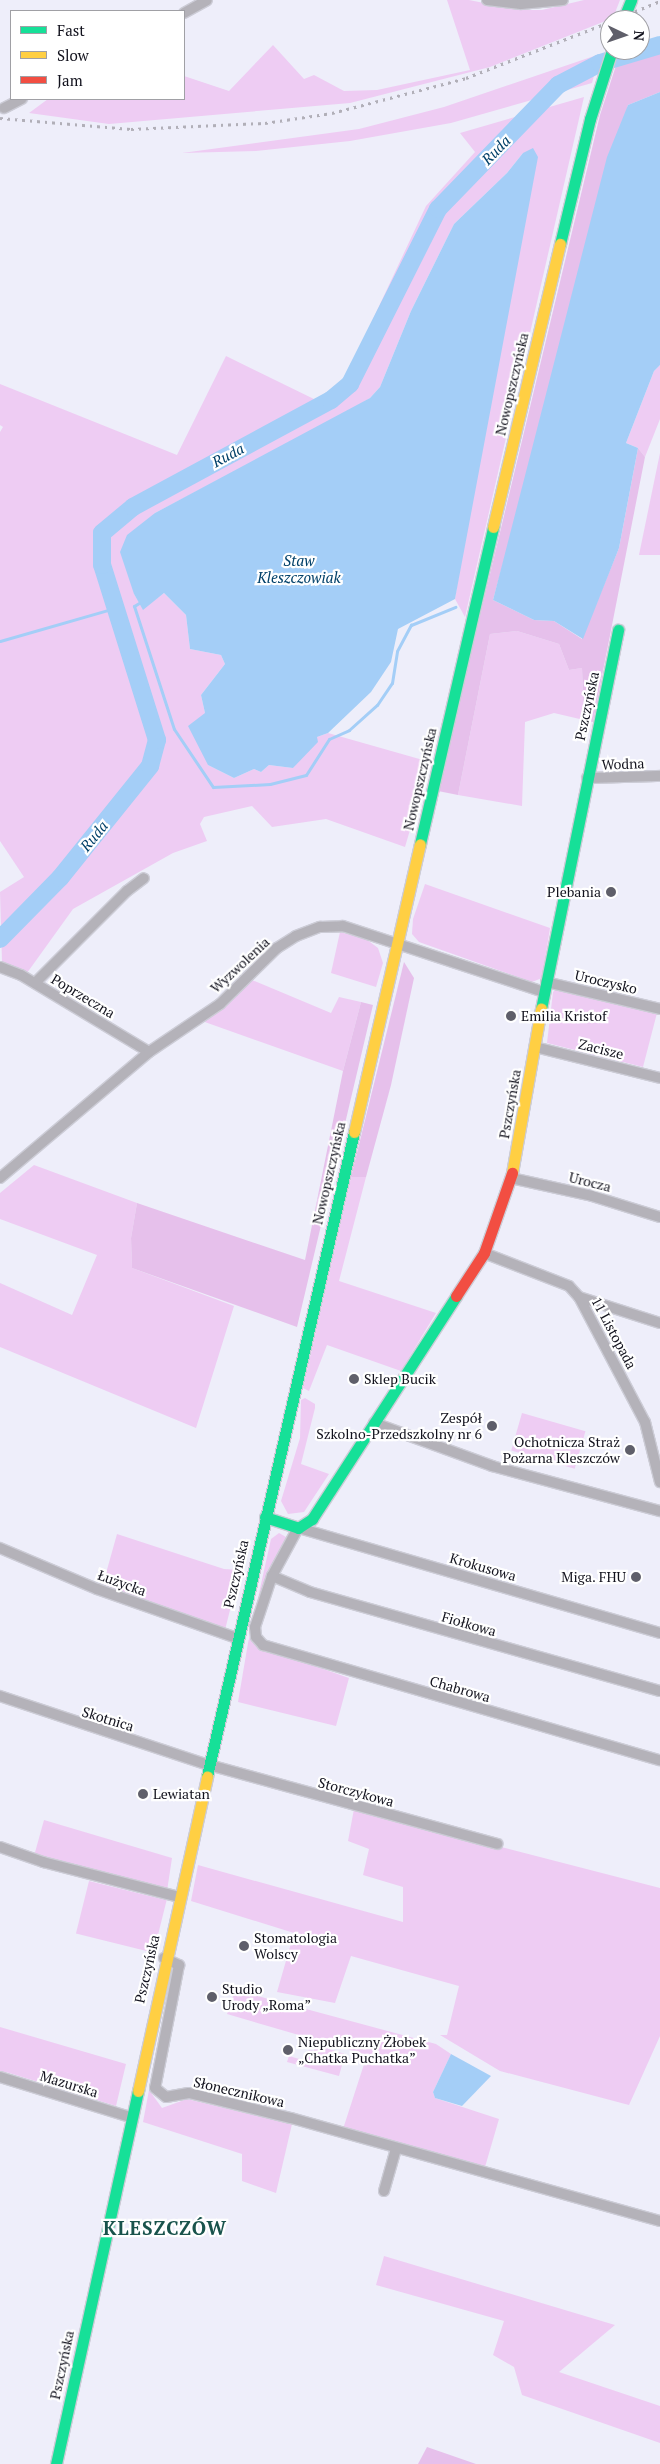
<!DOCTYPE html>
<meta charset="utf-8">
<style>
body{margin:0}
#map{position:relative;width:660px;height:2464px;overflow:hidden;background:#eeeefa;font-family:"PT Serif",serif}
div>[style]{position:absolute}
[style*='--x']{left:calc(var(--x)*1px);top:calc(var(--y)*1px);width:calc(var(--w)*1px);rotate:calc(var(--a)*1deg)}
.green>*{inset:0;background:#eeccf3;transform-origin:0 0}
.forest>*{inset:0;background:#e6c0eb}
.water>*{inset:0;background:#a4cef7}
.stream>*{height:3px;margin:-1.5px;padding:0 1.5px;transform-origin:1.5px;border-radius:1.5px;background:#a4cef7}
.river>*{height:18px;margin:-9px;padding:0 9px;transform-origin:9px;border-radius:9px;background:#a4cef7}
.roads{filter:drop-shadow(1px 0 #ccccd6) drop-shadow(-1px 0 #ccccd6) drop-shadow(0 1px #ccccd6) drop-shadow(0 -1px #ccccd6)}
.street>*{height:10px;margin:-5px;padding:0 5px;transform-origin:5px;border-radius:5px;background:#b4b2b9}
.fast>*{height:11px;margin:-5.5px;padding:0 5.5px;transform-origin:5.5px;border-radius:5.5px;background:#16e098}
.slow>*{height:11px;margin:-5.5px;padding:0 5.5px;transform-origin:5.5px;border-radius:5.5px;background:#ffcf43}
.jam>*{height:11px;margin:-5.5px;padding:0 5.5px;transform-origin:5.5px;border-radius:5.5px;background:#f24e42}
.rail>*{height:3px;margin-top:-1.5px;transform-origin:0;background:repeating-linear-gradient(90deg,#b1afb8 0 2.5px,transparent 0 7.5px)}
.bridges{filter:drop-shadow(1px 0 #ccccd6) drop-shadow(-1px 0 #ccccd6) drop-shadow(0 1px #ccccd6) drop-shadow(0 -1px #ccccd6)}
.fast-bridge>*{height:11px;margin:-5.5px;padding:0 5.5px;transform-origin:5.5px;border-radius:5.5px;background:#16e098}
.dots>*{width:14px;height:14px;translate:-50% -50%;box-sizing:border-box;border:2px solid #fff;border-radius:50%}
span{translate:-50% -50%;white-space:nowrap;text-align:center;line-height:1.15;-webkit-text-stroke:4.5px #fff;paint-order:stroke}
.street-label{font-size:14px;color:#12121d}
.poi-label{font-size:14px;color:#12121d}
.right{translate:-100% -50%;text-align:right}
.left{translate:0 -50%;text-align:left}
.water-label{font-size:15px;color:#004069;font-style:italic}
.district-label{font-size:19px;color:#19534c;font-weight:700;letter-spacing:1px}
.legend{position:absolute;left:10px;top:10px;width:175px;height:90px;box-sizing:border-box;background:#fff;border:1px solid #a0a0a5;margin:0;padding:6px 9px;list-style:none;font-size:15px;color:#12121d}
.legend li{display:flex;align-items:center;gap:10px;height:25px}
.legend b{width:25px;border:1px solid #a0a0a5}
.north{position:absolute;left:600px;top:10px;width:50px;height:50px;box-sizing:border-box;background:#fff;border:1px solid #a0a0a5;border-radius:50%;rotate:93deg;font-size:14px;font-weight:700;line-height:20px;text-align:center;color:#12121d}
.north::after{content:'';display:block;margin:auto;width:18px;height:22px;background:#5f5f6a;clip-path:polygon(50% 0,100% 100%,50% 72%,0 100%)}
</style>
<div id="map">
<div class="green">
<i style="clip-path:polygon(447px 0,469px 0,518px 10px,542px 10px,584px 0,620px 0,613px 18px,490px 67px,350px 103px,109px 124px,29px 113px,48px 99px,184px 99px,184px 76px,229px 91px,273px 45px,304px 79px,314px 75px,344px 91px,377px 90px,470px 70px)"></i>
<i style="clip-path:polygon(600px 54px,592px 83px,451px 123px,350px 141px,256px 151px,182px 153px,359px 129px,444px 107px)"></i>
<i style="clip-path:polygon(584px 97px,465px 617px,455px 599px,523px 153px,507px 173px,454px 224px,411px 311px,380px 387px,370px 398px,341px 416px,155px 513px,134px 594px,143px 609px,164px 593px,186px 615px,190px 649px,221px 655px,225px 664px,201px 695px,205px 713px,208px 765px,234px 778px,254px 769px,261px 772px,269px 765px,293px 768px,317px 737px,328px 733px,430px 762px,405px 847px,326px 819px,272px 827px,252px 806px,204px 817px,200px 824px,207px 841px,173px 853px,73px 909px,27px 973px,2px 962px,0 892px,24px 877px,0 841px,0 432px,3px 427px,0 425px,0 384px,177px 455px,226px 356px,318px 401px,343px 383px,426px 206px,475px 152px,460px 133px)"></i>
<i style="clip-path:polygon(660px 365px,660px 419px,645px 457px,638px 448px,626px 443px,654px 371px)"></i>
<i style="clip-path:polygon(660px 453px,660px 555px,639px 555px)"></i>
<i style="clip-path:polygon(517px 631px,559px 644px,569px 670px,582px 668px,584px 720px,554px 713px,525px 722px,522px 806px,458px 795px,490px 634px)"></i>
<i style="clip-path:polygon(425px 884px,550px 928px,542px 978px,532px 982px,419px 942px,412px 934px,413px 919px)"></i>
<i style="clip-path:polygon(340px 932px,366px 939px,378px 948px,383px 963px,376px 987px,331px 973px)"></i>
<i style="clip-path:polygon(252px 980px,331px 1013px,339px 997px,361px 1002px,343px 1071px,202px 1021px)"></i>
<i style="clip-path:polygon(558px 987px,657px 1013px,643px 1067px,547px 1043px,553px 992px)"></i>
<i style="clip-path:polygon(34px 1165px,137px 1203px,131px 1238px,132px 1268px,234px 1306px,196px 1428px,0 1347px,0 1283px,72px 1315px,97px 1255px,0 1219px,0 1193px)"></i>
<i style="clip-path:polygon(351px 1177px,366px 1177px,339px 1281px,436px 1313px,401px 1371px,327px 1345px,309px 1391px,303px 1388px)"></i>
<i style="clip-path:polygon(305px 1398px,315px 1404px,315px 1408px,301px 1464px,329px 1474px,304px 1512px,288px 1514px,281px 1501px,300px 1438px,301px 1400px)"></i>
<i style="left:522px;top:1413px;width:66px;height:39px;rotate:16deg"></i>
<i style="clip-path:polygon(279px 1533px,286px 1537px,286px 1542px,263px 1585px,252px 1634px,255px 1645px,349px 1678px,336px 1726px,238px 1702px,248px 1643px,271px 1539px)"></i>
<i style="clip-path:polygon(117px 1534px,224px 1569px,240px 1570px,225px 1630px,103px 1584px)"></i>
<i style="clip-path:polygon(354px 1809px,660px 1888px,660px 2036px,629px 2105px,500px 2071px,440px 2035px,447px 2035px,459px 1986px,351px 1956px,335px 2003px,277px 1992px,294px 1933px,191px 1901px,198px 1865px,403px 1922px,403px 1887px,363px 1875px,369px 1849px,348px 1841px)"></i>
<i style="clip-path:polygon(44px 1820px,172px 1858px,167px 1891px,34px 1856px)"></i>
<i style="left:89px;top:1881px;width:80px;height:54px;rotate:14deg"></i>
<i style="clip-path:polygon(235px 1990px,436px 2044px,451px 2054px,433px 2092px,435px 2098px,499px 2119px,485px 2167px,343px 2129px,367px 2055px,227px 2014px)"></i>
<i style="clip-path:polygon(0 2027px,126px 2064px,116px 2106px,6px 2072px,0 2076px)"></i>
<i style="clip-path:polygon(316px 2045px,345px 2054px,339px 2076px,287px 2062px,289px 2056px,306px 2061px,309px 2050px,314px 2051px)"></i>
<i style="clip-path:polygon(149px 2090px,162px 2108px,187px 2099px,292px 2124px,276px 2193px,242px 2181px,242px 2154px,143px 2122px)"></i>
<i style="clip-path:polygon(384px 2256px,615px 2325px,559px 2372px,660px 2406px,660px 2443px,522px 2395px,514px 2367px,493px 2355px,504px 2321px,376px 2285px)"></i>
</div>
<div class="forest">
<i style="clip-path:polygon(660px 37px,660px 92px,628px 105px,493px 600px,534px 620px,554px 621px,582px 639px,619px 548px,638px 448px,645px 457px,593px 722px,584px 720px,582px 668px,569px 670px,559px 644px,517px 631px,490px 634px,458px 795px,438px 791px,600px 115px,621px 50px,640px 50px,640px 42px)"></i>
<i style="clip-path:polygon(404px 962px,414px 978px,391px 1085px,366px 1177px,351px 1177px)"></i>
<i style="clip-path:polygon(361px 1002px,373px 1005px,297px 1327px,132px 1268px,131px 1238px,137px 1203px,305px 1260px,343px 1071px)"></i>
<i style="clip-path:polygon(427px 2447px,476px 2464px,418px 2464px)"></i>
</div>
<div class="water">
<i style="clip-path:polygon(660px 92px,660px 365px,654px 371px,626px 443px,638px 448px,619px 548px,583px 639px,554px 621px,534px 620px,493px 600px,607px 157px,628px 105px)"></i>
<i style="clip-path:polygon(533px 148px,538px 157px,455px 599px,398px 629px,391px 662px,371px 692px,328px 733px,317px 737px,318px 742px,293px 768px,269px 765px,261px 772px,254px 769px,234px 778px,208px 765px,188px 726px,205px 713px,201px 695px,225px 664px,221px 655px,190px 649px,186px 615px,164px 593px,143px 610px,134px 594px,120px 552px,127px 535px,155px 513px,370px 398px,380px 387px,411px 311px,454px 224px,507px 173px,523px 153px)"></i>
<i style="clip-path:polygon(451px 2054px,491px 2076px,462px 2106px,435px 2098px,433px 2092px)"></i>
</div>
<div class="stream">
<i style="--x:139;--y:603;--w:6;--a:149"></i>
<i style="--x:134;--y:606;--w:129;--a:72"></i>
<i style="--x:174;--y:729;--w:70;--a:56.1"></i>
<i style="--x:213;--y:787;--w:57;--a:-3"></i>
<i style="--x:270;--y:784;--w:37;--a:-14"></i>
<i style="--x:306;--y:775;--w:43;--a:-57.4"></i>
<i style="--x:329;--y:739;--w:22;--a:-24"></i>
<i style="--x:349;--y:730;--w:38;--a:-42"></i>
<i style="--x:377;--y:705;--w:27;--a:-56"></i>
<i style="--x:392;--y:683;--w:32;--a:-81"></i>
<i style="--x:397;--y:651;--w:30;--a:-62"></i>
<i style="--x:411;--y:625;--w:48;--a:-22.2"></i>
<i style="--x:0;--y:641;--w:120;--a:-16"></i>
</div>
<div class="river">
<i style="--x:0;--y:939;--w:86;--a:-45.5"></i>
<i style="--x:60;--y:878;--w:144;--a:-51.2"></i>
<i style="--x:150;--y:766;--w:27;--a:-75"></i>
<i style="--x:157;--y:740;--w:183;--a:-107.4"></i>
<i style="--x:102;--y:565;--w:32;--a:-90"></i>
<i style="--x:102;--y:533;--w:40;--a:-40"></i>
<i style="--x:133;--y:507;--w:225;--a:-28.4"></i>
<i style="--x:331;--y:400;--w:25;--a:-40"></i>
<i style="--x:350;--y:384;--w:196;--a:-63.3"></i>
<i style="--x:438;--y:209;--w:173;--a:-45.9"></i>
<i style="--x:558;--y:85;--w:47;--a:-27.6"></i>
<i style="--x:600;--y:63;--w:63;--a:-16.7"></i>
</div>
<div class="roads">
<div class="street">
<i style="--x:487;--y:0;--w:34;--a:7"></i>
<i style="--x:521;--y:4;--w:42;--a:-5.4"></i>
<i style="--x:184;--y:13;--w:26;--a:-29"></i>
<i style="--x:4;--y:108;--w:20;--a:-27"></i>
<i style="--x:587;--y:778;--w:73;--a:-1.6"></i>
<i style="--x:0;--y:967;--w:22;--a:21"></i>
<i style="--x:21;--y:975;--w:149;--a:31"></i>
<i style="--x:546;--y:982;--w:117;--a:13.3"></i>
<i style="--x:35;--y:983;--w:130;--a:-45"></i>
<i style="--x:127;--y:891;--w:21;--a:-37"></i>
<i style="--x:535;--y:1047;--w:129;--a:13.9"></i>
<i style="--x:0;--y:1178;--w:195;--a:-40.2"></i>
<i style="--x:149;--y:1052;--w:86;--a:-34.1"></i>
<i style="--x:220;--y:1004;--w:80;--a:-44.5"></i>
<i style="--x:277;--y:948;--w:22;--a:-32"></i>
<i style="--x:296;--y:936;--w:26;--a:-21"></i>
<i style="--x:320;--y:927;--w:23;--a:-2"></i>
<i style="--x:343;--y:926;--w:212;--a:18.2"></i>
<i style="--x:511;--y:1178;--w:83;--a:12.5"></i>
<i style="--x:592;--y:1196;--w:71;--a:17.2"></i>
<i style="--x:484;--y:1253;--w:91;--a:21.2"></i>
<i style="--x:569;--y:1286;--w:15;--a:48"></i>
<i style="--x:579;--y:1297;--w:141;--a:62.2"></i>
<i style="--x:645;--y:1422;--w:62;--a:76"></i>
<i style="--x:579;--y:1297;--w:85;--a:17.8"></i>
<i style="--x:374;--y:1423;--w:126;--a:20"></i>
<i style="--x:492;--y:1466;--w:174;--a:15"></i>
<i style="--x:0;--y:1548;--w:105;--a:22.9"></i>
<i style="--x:97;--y:1589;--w:148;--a:19.3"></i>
<i style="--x:272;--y:1576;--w:41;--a:22.8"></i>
<i style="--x:310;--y:1592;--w:364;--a:15.8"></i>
<i style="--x:660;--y:1633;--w:377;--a:-163.8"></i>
<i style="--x:298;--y:1528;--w:55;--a:118.4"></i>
<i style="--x:272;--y:1576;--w:54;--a:108.4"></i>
<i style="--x:255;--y:1627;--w:10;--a:84"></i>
<i style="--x:256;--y:1637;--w:11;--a:49"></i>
<i style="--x:263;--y:1645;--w:413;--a:16.2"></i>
<i style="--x:0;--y:1696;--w:220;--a:18.3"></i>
<i style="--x:209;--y:1765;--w:299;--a:15.3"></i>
<i style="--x:0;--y:1847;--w:46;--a:19.2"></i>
<i style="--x:43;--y:1862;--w:140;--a:14.4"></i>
<i style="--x:164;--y:1958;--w:17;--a:25"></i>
<i style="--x:179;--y:1965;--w:125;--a:101"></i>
<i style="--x:155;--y:2088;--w:14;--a:39"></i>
<i style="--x:166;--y:2097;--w:23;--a:-10"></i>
<i style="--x:189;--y:2093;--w:105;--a:13.8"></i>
<i style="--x:291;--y:2118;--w:383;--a:15.6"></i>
<i style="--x:0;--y:2077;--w:136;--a:17.1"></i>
<i style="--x:384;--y:2191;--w:44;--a:-74.1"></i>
</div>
<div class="fast">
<i style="--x:560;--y:244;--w:129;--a:-76.5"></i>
<i style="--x:590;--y:119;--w:72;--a:-72.3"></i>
<i style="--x:420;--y:844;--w:325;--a:-77"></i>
<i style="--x:541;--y:1009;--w:387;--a:-78.5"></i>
<i style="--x:265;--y:1517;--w:35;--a:18"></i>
<i style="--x:298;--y:1528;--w:17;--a:-33"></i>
<i style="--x:312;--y:1519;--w:265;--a:-57.1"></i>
<i style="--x:207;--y:1776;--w:661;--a:-77.14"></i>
<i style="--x:56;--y:2464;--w:382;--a:-77.6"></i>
</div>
<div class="slow">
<i style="--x:493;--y:527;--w:291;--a:-76.7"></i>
<i style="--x:354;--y:1132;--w:295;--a:-77.1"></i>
<i style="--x:512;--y:1173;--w:167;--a:-80"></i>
<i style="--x:138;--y:2091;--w:322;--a:-77.6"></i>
</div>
<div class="jam">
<i style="--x:456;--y:1296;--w:51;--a:-56.9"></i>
<i style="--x:484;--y:1253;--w:85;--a:-70.7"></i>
</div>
</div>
<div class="rail">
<i style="--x:614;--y:20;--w:50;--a:-22.4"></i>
<i style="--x:0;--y:118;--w:131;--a:4.8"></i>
<i style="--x:131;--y:129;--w:134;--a:-2.6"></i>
<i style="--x:265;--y:123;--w:68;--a:-8.5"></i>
<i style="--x:332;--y:113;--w:138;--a:-14.6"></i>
<i style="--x:466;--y:78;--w:155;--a:-21.3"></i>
</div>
<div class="bridges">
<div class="fast-bridge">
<i style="--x:623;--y:20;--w:22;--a:-68"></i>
</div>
</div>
<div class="dots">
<i style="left:611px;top:892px;background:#5f5f6a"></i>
<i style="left:511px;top:1016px;background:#5f5f6a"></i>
<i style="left:354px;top:1379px;background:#5f5f6a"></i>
<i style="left:492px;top:1426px;background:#5f5f6a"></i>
<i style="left:630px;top:1450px;background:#5f5f6a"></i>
<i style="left:636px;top:1577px;background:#5f5f6a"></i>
<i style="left:143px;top:1794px;background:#5f5f6a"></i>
<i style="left:244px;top:1946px;background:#5f5f6a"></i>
<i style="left:212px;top:1997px;background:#5f5f6a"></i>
<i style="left:288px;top:2050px;background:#5f5f6a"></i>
</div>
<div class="street-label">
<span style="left:512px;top:384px;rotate:-77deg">Nowopszczyńska</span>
<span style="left:587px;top:706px;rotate:-78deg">Pszczyńska</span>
<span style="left:623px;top:764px;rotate:-2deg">Wodna</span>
<span style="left:420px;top:779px;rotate:-77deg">Nowopszczyńska</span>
<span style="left:240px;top:965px;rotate:-43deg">Wyzwolenia</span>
<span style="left:606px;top:982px;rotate:13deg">Uroczysko</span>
<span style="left:83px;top:996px;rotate:31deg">Poprzeczna</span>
<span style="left:601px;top:1049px;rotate:14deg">Zacisze</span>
<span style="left:510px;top:1104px;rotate:-80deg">Pszczyńska</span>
<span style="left:329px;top:1173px;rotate:-77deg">Nowopszczyńska</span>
<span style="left:590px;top:1182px;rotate:14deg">Urocza</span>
<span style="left:614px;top:1333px;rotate:62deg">11 Listopada</span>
<span style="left:483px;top:1567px;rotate:16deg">Krokusowa</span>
<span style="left:236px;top:1574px;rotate:-77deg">Pszczyńska</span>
<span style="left:122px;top:1583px;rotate:20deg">Łużycka</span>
<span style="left:469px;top:1624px;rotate:16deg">Fiołkowa</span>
<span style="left:460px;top:1689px;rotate:16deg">Chabrowa</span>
<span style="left:108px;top:1719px;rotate:17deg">Skotnica</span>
<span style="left:356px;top:1792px;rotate:15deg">Storczykowa</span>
<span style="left:147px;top:1969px;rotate:-77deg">Pszczyńska</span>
<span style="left:69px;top:2084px;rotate:17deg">Mazurska</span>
<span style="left:239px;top:2092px;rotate:13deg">Słonecznikowa</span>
<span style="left:62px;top:2365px;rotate:-78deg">Pszczyńska</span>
</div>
<div class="poi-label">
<span class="right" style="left:601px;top:892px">Plebania</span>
<span class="left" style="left:521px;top:1016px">Emilia Kristof</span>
<span class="left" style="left:364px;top:1379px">Sklep Bucik</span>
<span class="right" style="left:482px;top:1426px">Zespół<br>Szkolno-Przedszkolny nr 6</span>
<span class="right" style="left:620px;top:1450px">Ochotnicza Straż<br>Pożarna Kleszczów</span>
<span class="right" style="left:626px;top:1577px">Miga. FHU</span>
<span class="left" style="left:153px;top:1794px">Lewiatan</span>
<span class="left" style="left:254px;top:1946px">Stomatologia<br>Wolscy</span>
<span class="left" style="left:222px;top:1997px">Studio<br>Urody „Roma”</span>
<span class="left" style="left:298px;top:2050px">Niepubliczny Żłobek<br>„Chatka Puchatka”</span>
</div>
<div class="water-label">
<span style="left:496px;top:150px;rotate:-46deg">Ruda</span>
<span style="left:228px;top:455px;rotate:-28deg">Ruda</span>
<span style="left:299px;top:569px">Staw<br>Kleszczowiak</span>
<span style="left:94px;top:836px;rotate:-51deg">Ruda</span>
</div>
<div class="district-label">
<span style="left:165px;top:2228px">KLESZCZÓW</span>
</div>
<ul class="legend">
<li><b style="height:6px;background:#16e098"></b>Fast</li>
<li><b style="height:6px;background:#ffcf43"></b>Slow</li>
<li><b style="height:6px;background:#f24e42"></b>Jam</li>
</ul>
<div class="north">N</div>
</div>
